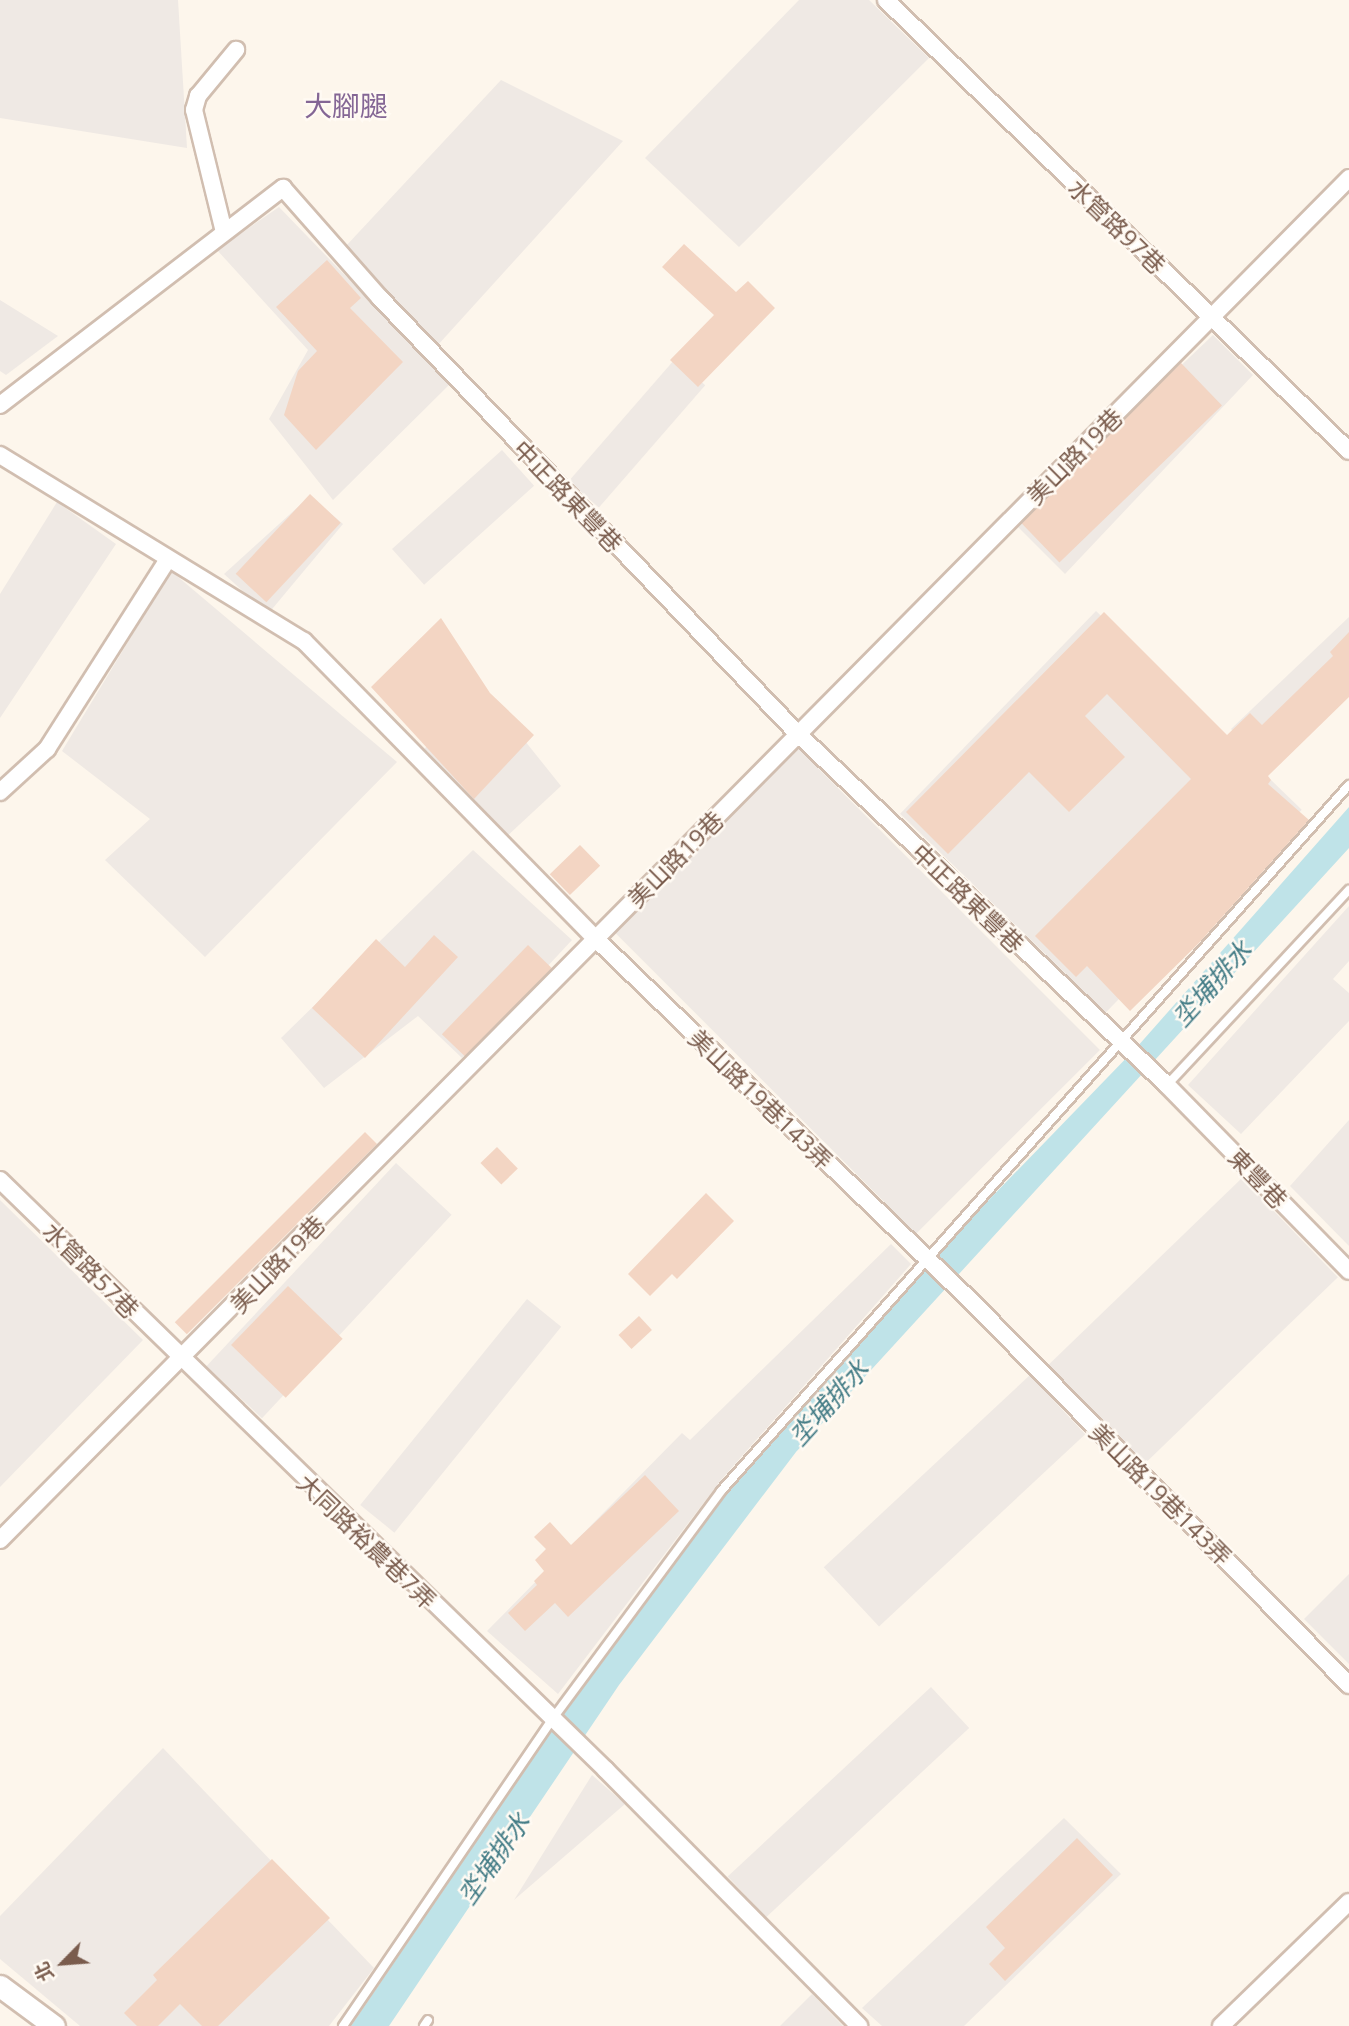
<!DOCTYPE html>
<meta charset="utf-8">
<style>
body{margin:0}
#map{position:relative;width:1349px;height:2026px;overflow:hidden;background:#fdf6ec;font-family:"Open Sans","Noto Sans TC",sans-serif}
div>[style]{position:absolute}
[style*='--x']{left:calc(var(--x)*1px);top:calc(var(--y)*1px);width:calc(var(--w)*1px);rotate:calc(var(--a)*1deg)}
.industrial>*{inset:0;background:#efe9e4;transform-origin:0 0}
.water>*{inset:0;background:#bfe3e8}
.building>*{inset:0;background:#f3d5c3;transform-origin:0 0}
.roads{filter:drop-shadow(2px 0 #d1beb0) drop-shadow(-2px 0 #d1beb0) drop-shadow(0 2px #d1beb0) drop-shadow(0 -2px #d1beb0)}
.lane>*{height:8px;margin:-4px;padding:0 4px;transform-origin:4px;border-radius:4px;background:#fff}
.street>*{height:16px;margin:-8px;padding:0 8px;transform-origin:8px;border-radius:8px;background:#fff}
.secondary>*{height:21px;margin:-10.5px;padding:0 10.5px;transform-origin:10.5px;border-radius:10.5px;background:#fff}
span{translate:-50% -50%;white-space:nowrap;text-align:center;line-height:1.15;-webkit-text-stroke:5px #fffaf3;paint-order:stroke}
.street-label{font-size:24px;color:#7a5c4d}
.water-label{font-size:26px;color:#437c86;font-style:italic}
.quarter-label{font-size:28px;color:#846695}
.north{position:absolute;left:28px;top:1928px;width:70px;height:70px;-webkit-text-stroke:5px #fffaf3;paint-order:stroke;rotate:245deg;font-size:19px;font-weight:700;line-height:28px;text-align:center;color:#7a5c4d}
.north::after{content:'';display:block;margin:auto;width:24px;height:32px;background:#7a5c4d;clip-path:polygon(50% 0,100% 100%,50% 72%,0 100%)}
</style>
<div id="map">
<div class="industrial">
<i style="clip-path:polygon(0 0,178px 0,187px 148px,0 118px)"></i>
<i style="clip-path:polygon(799px 0,869px 0,929px 58px,739px 247px,645px 158px)"></i>
<i style="clip-path:polygon(501px 80px,623px 141px,437px 346px,345px 247px)"></i>
<i style="clip-path:polygon(279px 207px,450px 384px,333px 500px,269px 419px,308px 350px,217px 250px)"></i>
<i style="clip-path:polygon(0 300px,58px 336px,6px 375px,0 371px)"></i>
<i style="clip-path:polygon(1213px 335px,1253px 375px,1065px 574px,1015px 524px)"></i>
<i style="left:675px;top:359px;width:40px;height:162px;rotate:41deg"></i>
<i style="left:502px;top:450px;width:48px;height:148px;rotate:48deg"></i>
<i style="clip-path:polygon(310px 496px,343px 524px,268px 614px,224px 574px)"></i>
<i style="clip-path:polygon(57px 502px,116px 544px,0 718px,0 594px)"></i>
<i style="clip-path:polygon(171px 571px,397px 762px,205px 957px,105px 860px,150px 819px,62px 751px)"></i>
<i style="left:1096px;top:611px;width:286px;height:282px;rotate:44deg"></i>
<i style="clip-path:polygon(1349px 617px,1349px 694px,1272px 768px,1231px 729px)"></i>
<i style="clip-path:polygon(485px 691px,561px 786px,506px 837px,421px 752px)"></i>
<i style="left:798px;top:748px;width:427px;height:260px;rotate:45deg"></i>
<i style="clip-path:polygon(473px 850px,572px 940px,462px 1058px,418px 1016px,324px 1088px,281px 1038px)"></i>
<i style="clip-path:polygon(1349px 906px,1349px 961px,1333px 979px,1349px 993px,1349px 1021px,1241px 1134px,1188px 1085px)"></i>
<i style="clip-path:polygon(1349px 1120px,1349px 1246px,1290px 1186px)"></i>
<i style="left:396px;top:1163px;width:76px;height:278px;rotate:43deg"></i>
<i style="left:1242px;top:1178px;width:138px;height:270px;rotate:46deg"></i>
<i style="clip-path:polygon(0 1200px,143px 1340px,0 1487px)"></i>
<i style="clip-path:polygon(891px 1244px,911px 1264px,721px 1480px,558px 1694px,487px 1631px,682px 1433px,690px 1440px)"></i>
<i style="left:527px;top:1299px;width:44px;height:265px;rotate:39deg"></i>
<i style="left:1030px;top:1375px;width:81px;height:282px;rotate:47deg"></i>
<i style="clip-path:polygon(1349px 1574px,1349px 1664px,1304px 1619px)"></i>
<i style="left:931px;top:1687px;width:56px;height:278px;rotate:47deg"></i>
<i style="clip-path:polygon(163px 1748px,374px 1968px,329px 2026px,80px 2026px,0 1959px,0 1916px)"></i>
<i style="clip-path:polygon(592px 1775px,625px 1804px,514px 1900px)"></i>
<i style="clip-path:polygon(1064px 1818px,1121px 1874px,964px 2026px,882px 2026px,862px 2008px)"></i>
<i style="clip-path:polygon(812px 1994px,843px 2026px,780px 2026px)"></i>
</div>
<div class="water">
<i style="clip-path:polygon(1349px 807px,1349px 848px,796px 1452px,619px 1685px,389px 2026px,351px 2026px,680px 1542px,889px 1303px,1137px 1047px)"></i>
</div>
<div class="building">
<i style="clip-path:polygon(684px 244px,736px 292px,748px 281px,775px 308px,698px 387px,670px 360px,714px 315px,662px 267px)"></i>
<i style="clip-path:polygon(327px 260px,361px 298px,350px 308px,403px 362px,316px 450px,284px 415px,298px 371px,317px 351px,276px 307px)"></i>
<i style="left:1181px;top:363px;width:59px;height:226px;rotate:46deg"></i>
<i style="left:310px;top:494px;width:42px;height:109px;rotate:43deg"></i>
<i style="clip-path:polygon(1104px 612px,1227px 735px,1250px 713px,1262px 725px,1333px 656px,1330px 652px,1349px 632px,1349px 697px,1268px 776px,1271px 780px,1268px 784px,1309px 820px,1199px 943px,1130px 1011px,1087px 966px,1076px 977px,1035px 936px,1191px 779px,1107px 694px,1085px 716px,1125px 757px,1069px 812px,1029px 772px,948px 854px,906px 812px)"></i>
<i style="clip-path:polygon(441px 618px,490px 693px,534px 735px,474px 799px,371px 687px)"></i>
<i style="left:580px;top:845px;width:29px;height:42px;rotate:46deg"></i>
<i style="clip-path:polygon(434px 935px,458px 957px,365px 1058px,312px 1008px,376px 939px,405px 967px)"></i>
<i style="left:528px;top:945px;width:33px;height:124px;rotate:44deg"></i>
<i style="left:365px;top:1132px;width:17px;height:269px;rotate:45deg"></i>
<i style="left:497px;top:1147px;width:30px;height:23px;rotate:46deg"></i>
<i style="clip-path:polygon(706px 1193px,734px 1221px,677px 1279px,672px 1274px,650px 1296px,628px 1274px)"></i>
<i style="left:288px;top:1286px;width:76px;height:82px;rotate:44deg"></i>
<i style="left:639px;top:1316px;width:19px;height:28px;rotate:47deg"></i>
<i style="clip-path:polygon(645px 1475px,679px 1511px,568px 1617px,555px 1603px,525px 1631px,508px 1613px,537px 1585px,534px 1581px,544px 1571px,535px 1560px,546px 1549px,534px 1537px,550px 1522px,571px 1545px)"></i>
<i style="clip-path:polygon(1077px 1838px,1113px 1875px,1005px 1981px,989px 1964px,1005px 1948px,986px 1927px)"></i>
<i style="clip-path:polygon(272px 1859px,330px 1918px,218px 2026px,202px 2026px,180px 2004px,158px 2026px,137px 2026px,124px 2013px,157px 1980px,153px 1975px)"></i>
</div>
<div class="roads">
<div class="lane">
<i style="--x:1167;--y:1085;--w:267;--a:-47"></i>
<i style="--x:343;--y:2026;--w:369;--a:-55.7"></i>
<i style="--x:551;--y:1721;--w:286;--a:-53.5"></i>
<i style="--x:721;--y:1491;--w:945;--a:-48.35"></i>
<i style="--x:424;--y:2026;--w:7;--a:-56"></i>
</div>
<div class="street">
<i style="--x:886;--y:0;--w:646;--a:44.25"></i>
<i style="--x:224;--y:232;--w:126;--a:-103.8"></i>
<i style="--x:194;--y:110;--w:15;--a:-74"></i>
<i style="--x:198;--y:96;--w:60;--a:-50.4"></i>
<i style="--x:0;--y:405;--w:357;--a:-37.5"></i>
<i style="--x:283;--y:188;--w:147;--a:48.6"></i>
<i style="--x:380;--y:298;--w:604;--a:46.21"></i>
<i style="--x:798;--y:734;--w:509;--a:43.57"></i>
<i style="--x:1167;--y:1085;--w:260;--a:45.6"></i>
<i style="--x:0;--y:455;--w:356;--a:31.5"></i>
<i style="--x:304;--y:641;--w:417;--a:45.6"></i>
<i style="--x:596;--y:939;--w:524;--a:43.99"></i>
<i style="--x:973;--y:1303;--w:536;--a:45.45"></i>
<i style="--x:0;--y:792;--w:64;--a:-42.5"></i>
<i style="--x:47;--y:749;--w:225;--a:-57.5"></i>
<i style="--x:0;--y:1180;--w:846;--a:44.23"></i>
<i style="--x:606;--y:1770;--w:360;--a:45.3"></i>
<i style="--x:0;--y:1540;--w:1917;--a:-45.27"></i>
<i style="--x:1221;--y:2026;--w:178;--a:-44.1"></i>
</div>
<div class="secondary">
<i style="--x:0;--y:1986;--w:67;--a:36.5"></i>
</div>
</div>
<div class="street-label">
<span style="left:1117px;top:226px;rotate:44deg">水管路97巷</span>
<span style="left:1074px;top:456px;rotate:-45deg">美山路19巷</span>
<span style="left:568px;top:496px;rotate:46deg">中正路東豐巷</span>
<span style="left:675px;top:859px;rotate:-45deg">美山路19巷</span>
<span style="left:968px;top:898px;rotate:44deg">中正路東豐巷</span>
<span style="left:761px;top:1099px;rotate:44deg">美山路19巷143弄</span>
<span style="left:1258px;top:1178px;rotate:46deg">東豐巷</span>
<span style="left:277px;top:1264px;rotate:-46deg">美山路19巷</span>
<span style="left:91px;top:1270px;rotate:45deg">水管路57巷</span>
<span style="left:1161px;top:1494px;rotate:45deg">美山路19巷143弄</span>
<span style="left:367px;top:1541px;rotate:44deg">大同路裕農巷7弄</span>
</div>
<div class="water-label">
<span style="left:1212px;top:984px;rotate:-48deg">坔埔排水</span>
<span style="left:829px;top:1403px;rotate:-48deg">坔埔排水</span>
<span style="left:494px;top:1859px;rotate:-55deg">坔埔排水</span>
</div>
<div class="quarter-label">
<span style="left:346px;top:105px">大腳腿</span>
</div>
<div class="north">北</div>
</div>
